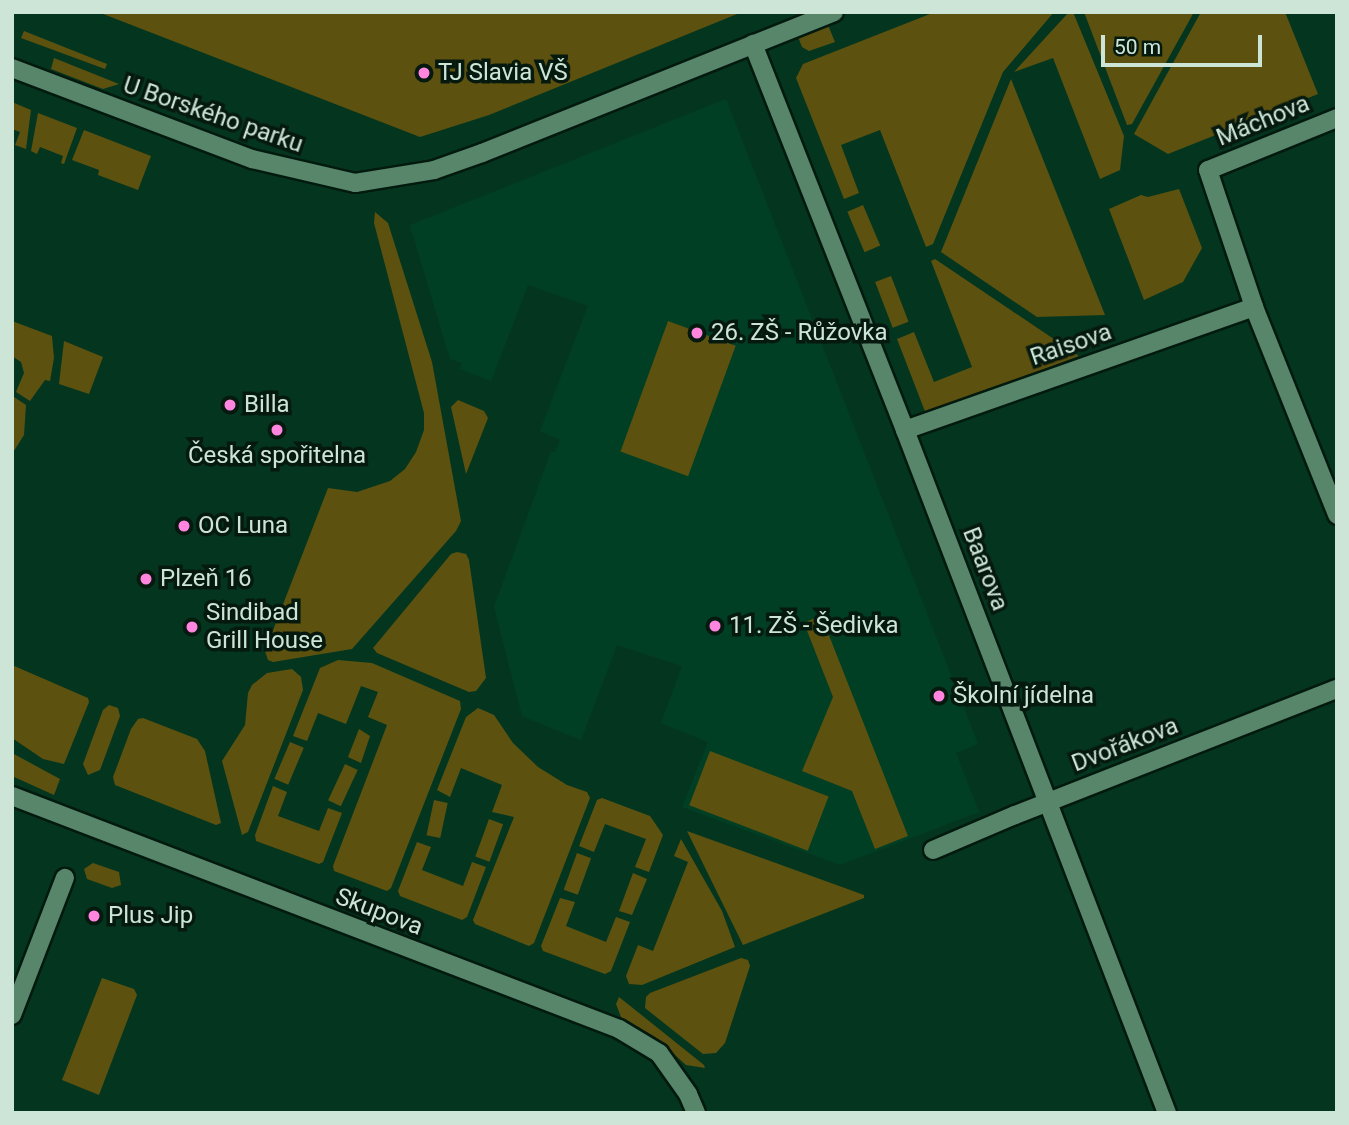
<!DOCTYPE html>
<meta charset="utf-8">
<style>
body{margin:0}
#map{position:relative;width:1349px;height:1125px;overflow:hidden;background:#04361f;font-family:Roboto,sans-serif}
div>[style]{position:absolute}
[style*='--x']{left:calc(var(--x)*1px);top:calc(var(--y)*1px);width:calc(var(--w)*1px);rotate:calc(var(--a)*1deg)}
.built>*{inset:0;background:#003f24}
.green>*{inset:0;background:#5d510f;transform-origin:0 0}
.roads{filter:drop-shadow(2px 0 #031a0e) drop-shadow(-2px 0 #031a0e) drop-shadow(0 2px #031a0e) drop-shadow(0 -2px #031a0e)}
.minor>*{height:18px;margin:-9px;padding:0 9px;transform-origin:9px;border-radius:9px;background:#58866b}
.dots>*{width:19px;height:19px;translate:-50% -50%;box-sizing:border-box;border:4px solid #06190f;border-radius:50%}
span{translate:-50% -50%;white-space:nowrap;text-align:center;line-height:1.15;-webkit-text-stroke:7px #06190f;paint-order:stroke}
.poi-label{font-size:24px;color:#cde5d6}
.left{translate:0 -50%;text-align:left}
.street-label{font-size:24px;color:#cde5d6}
.frame{position:absolute;inset:0;border:14px solid #cde5d6;pointer-events:none}
.scale{position:absolute;left:1101px;top:35px;width:161px;height:32px;box-sizing:border-box;border:4px solid #cde5d6;border-top:0;padding-left:9px;font-size:21px;line-height:24px;white-space:nowrap;color:#cde5d6;-webkit-text-stroke:5px #06190f;paint-order:stroke}
</style>
<div id="map">
<div class="built">
<i style="clip-path:polygon(726px 99px,978px 744px,956px 753px,979px 812px,840px 865px,682px 807px,708px 742px,661px 723px,682px 666px,617px 645px,581px 740px,522px 716px,494px 607px,551px 452px,555px 452px,560px 440px,540px 431px,588px 306px,528px 285px,491px 381px,460px 369px,462px 363px,450px 359px,410px 225px)"></i>
</div>
<div class="green">
<i style="clip-path:polygon(98px 12px,742px 12px,489px 115px,420px 137px)"></i>
<i style="clip-path:polygon(935px 12px,1054px 12px,1003px 72px,933px 244px,926px 247px,880px 130px,841px 145px,859px 193px,844px 199px,796px 78px,803px 64px)"></i>
<i style="clip-path:polygon(1069px 12px,1073px 12px,1124px 136px,1120px 170px,1100px 179px,1053px 58px,1014px 72px)"></i>
<i style="clip-path:polygon(1084px 12px,1194px 12px,1132px 124px,1127px 125px)"></i>
<i style="clip-path:polygon(1201px 12px,1285px 12px,1318px 94px,1168px 154px,1134px 134px)"></i>
<i style="clip-path:polygon(828px 25px,835px 42px,809px 51px,802px 47px,798px 37px)"></i>
<i style="clip-path:polygon(24px 31px,107px 64px,105px 69px,21px 38px)"></i>
<i style="clip-path:polygon(54px 58px,119px 84px,103px 89px,51px 69px)"></i>
<i style="clip-path:polygon(1011px 79px,1105px 315px,1037px 317px,941px 252px)"></i>
<i style="clip-path:polygon(12px 102px,31px 110px,26px 149px,15px 145px,20px 132px,12px 129px)"></i>
<i style="clip-path:polygon(38px 113px,77px 128px,64px 164px,61px 163px,63px 156px,40px 147px,37px 154px,31px 151px)"></i>
<i style="clip-path:polygon(84px 130px,151px 156px,138px 190px,98px 175px,99px 170px,72px 160px)"></i>
<i style="clip-path:polygon(1179px 189px,1202px 248px,1183px 282px,1144px 300px,1109px 209px,1141px 195px,1148px 197px)"></i>
<i style="left:863px;top:205px;width:44px;height:17px;rotate:67deg"></i>
<i style="clip-path:polygon(375px 212px,388px 223px,432px 362px,461px 521px,456px 531px,352px 649px,273px 662px,268px 660px,265px 651px,328px 488px,357px 492px,390px 481px,405px 469px,416px 452px,424px 430px,424px 413px,374px 223px)"></i>
<i style="clip-path:polygon(935px 259px,1079px 356px,926px 414px,897px 339px,914px 332px,934px 382px,972px 367px,931px 261px)"></i>
<i style="left:891px;top:276px;width:49px;height:17px;rotate:69deg"></i>
<i style="clip-path:polygon(12px 321px,52px 336px,54px 358px,50px 381px,45px 380px,30px 401px,16px 392px,24px 373px,21px 362px,12px 356px)"></i>
<i style="left:668px;top:321px;width:72px;height:139px;rotate:20deg"></i>
<i style="clip-path:polygon(64px 341px,103px 357px,89px 394px,59px 384px)"></i>
<i style="clip-path:polygon(14px 397px,26px 405px,24px 435px,12px 454px)"></i>
<i style="clip-path:polygon(458px 400px,484px 411px,488px 418px,466px 474px,451px 407px)"></i>
<i style="clip-path:polygon(457px 552px,466px 554px,469px 560px,486px 678px,476px 691px,469px 692px,377px 653px,373px 648px,451px 554px)"></i>
<i style="clip-path:polygon(821px 615px,908px 836px,875px 849px,852px 791px,802px 771px,833px 697px,804px 623px)"></i>
<i style="clip-path:polygon(338px 660px,372px 663px,460px 701px,461px 709px,391px 888px,387px 891px,334px 871px,333px 866px,387px 725px,368px 717px,378px 692px,361px 686px,346px 724px,318px 713px,307px 741px,293px 736px,320px 668px)"></i>
<i style="clip-path:polygon(12px 665px,88px 698px,89px 702px,64px 764px,43px 759px,12px 738px)"></i>
<i style="clip-path:polygon(292px 669px,301px 677px,303px 690px,248px 832px,242px 835px,222px 761px,245px 725px,248px 693px,252px 685px,267px 673px)"></i>
<i style="clip-path:polygon(109px 705px,118px 708px,120px 716px,100px 770px,88px 775px,83px 764px,103px 710px)"></i>
<i style="clip-path:polygon(478px 708px,494px 715px,513px 743px,538px 767px,567px 785px,587px 792px,590px 798px,534px 943px,529px 946px,475px 924px,473px 920px,514px 817px,492px 812px,502px 785px,461px 768px,450px 797px,437px 790px,466px 717px)"></i>
<i style="clip-path:polygon(143px 718px,197px 739px,205px 751px,221px 823px,216px 825px,115px 785px,113px 777px,131px 729px,138px 719px)"></i>
<i style="clip-path:polygon(359px 729px,370px 736px,361px 763px,348px 757px)"></i>
<i style="left:290px;top:742px;width:15px;height:40px;rotate:23deg"></i>
<i style="left:710px;top:751px;width:127px;height:58px;rotate:21deg"></i>
<i style="clip-path:polygon(12px 753px,60px 779px,54px 795px,12px 776px)"></i>
<i style="left:345px;top:764px;width:14px;height:40px;rotate:25deg"></i>
<i style="clip-path:polygon(273px 786px,287px 792px,278px 816px,319px 831px,328px 808px,342px 813px,323px 862px,319px 864px,256px 841px,255px 835px)"></i>
<i style="clip-path:polygon(602px 798px,650px 816px,663px 835px,649px 872px,635px 867px,646px 839px,605px 824px,594px 852px,579px 846px,597px 800px)"></i>
<i style="left:434px;top:800px;width:14px;height:36px;rotate:12deg"></i>
<i style="left:489px;top:819px;width:15px;height:40px;rotate:20deg"></i>
<i style="clip-path:polygon(687px 831px,864px 895px,864px 898px,743px 945px)"></i>
<i style="clip-path:polygon(681px 839px,722px 911px,735px 947px,642px 985px,629px 984px,626px 976px,638px 945px,653px 951px,688px 862px,674px 856px)"></i>
<i style="clip-path:polygon(417px 842px,431px 847px,422px 870px,463px 886px,472px 862px,486px 867px,467px 917px,462px 920px,400px 896px,398px 891px)"></i>
<i style="left:577px;top:853px;width:15px;height:39px;rotate:20deg"></i>
<i style="clip-path:polygon(93px 863px,119px 872px,121px 885px,112px 888px,87px 879px,84px 869px)"></i>
<i style="clip-path:polygon(633px 873px,647px 879px,632px 915px,619px 911px)"></i>
<i style="clip-path:polygon(560px 898px,575px 902px,566px 926px,606px 942px,616px 917px,630px 922px,611px 971px,605px 974px,543px 951px,541px 946px)"></i>
<i style="clip-path:polygon(741px 958px,748px 960px,750px 966px,725px 1043px,716px 1053px,703px 1054px,645px 1008px,646px 997px,650px 993px)"></i>
<i style="clip-path:polygon(102px 978px,134px 989px,137px 995px,99px 1095px,62px 1080px)"></i>
<i style="clip-path:polygon(619px 997px,704px 1065px,705px 1068px,686px 1065px,655px 1037px,621px 1017px,616px 1004px)"></i>
</div>
<div class="roads">
<div class="minor">
<i style="--x:753;--y:44;--w:415;--a:68.5"></i>
<i style="--x:905;--y:430;--w:732;--a:69.01"></i>
<i style="--x:12;--y:68;--w:257;--a:20.8"></i>
<i style="--x:252;--y:159;--w:106;--a:13.1"></i>
<i style="--x:355;--y:183;--w:80;--a:-9.3"></i>
<i style="--x:434;--y:170;--w:51;--a:-19.5"></i>
<i style="--x:482;--y:153;--w:379;--a:-21.8"></i>
<i style="--x:1337;--y:118;--w:139;--a:158"></i>
<i style="--x:1208;--y:170;--w:145;--a:71.4"></i>
<i style="--x:1254;--y:307;--w:224;--a:68.2"></i>
<i style="--x:905;--y:430;--w:370;--a:-19.4"></i>
<i style="--x:12;--y:796;--w:650;--a:21"></i>
<i style="--x:619;--y:1029;--w:47;--a:31"></i>
<i style="--x:659;--y:1053;--w:50;--a:54.7"></i>
<i style="--x:688;--y:1094;--w:21;--a:67"></i>
<i style="--x:933;--y:850;--w:89;--a:-23.1"></i>
<i style="--x:1015;--y:815;--w:346;--a:-21.4"></i>
<i style="--x:12;--y:1015;--w:147;--a:-68.9"></i>
</div>
</div>
<div class="dots">
<i style="left:424px;top:73px;background:#ff85df"></i>
<i style="left:697px;top:333px;background:#ff85df"></i>
<i style="left:230px;top:405px;background:#ff85df"></i>
<i style="left:277px;top:430px;background:#ff85df"></i>
<i style="left:184px;top:526px;background:#ff85df"></i>
<i style="left:146px;top:579px;background:#ff85df"></i>
<i style="left:715px;top:626px;background:#ff85df"></i>
<i style="left:192px;top:627px;background:#ff85df"></i>
<i style="left:939px;top:696px;background:#ff85df"></i>
<i style="left:94px;top:916px;background:#ff85df"></i>
</div>
<div class="poi-label">
<span class="left" style="left:438px;top:73px">TJ Slavia VŠ</span>
<span class="left" style="left:711px;top:333px">26. ZŠ - Růžovka</span>
<span class="left" style="left:244px;top:405px">Billa</span>
<span style="left:277px;top:456px">Česká spořitelna</span>
<span class="left" style="left:198px;top:526px">OC Luna</span>
<span class="left" style="left:160px;top:579px">Plzeň 16</span>
<span class="left" style="left:206px;top:627px">Sindibad<br>Grill House</span>
<span class="left" style="left:729px;top:626px">11. ZŠ - Šedivka</span>
<span class="left" style="left:953px;top:696px">Školní jídelna</span>
<span class="left" style="left:108px;top:916px">Plus Jip</span>
</div>
<div class="street-label">
<span style="left:213px;top:115px;rotate:19deg">U Borského parku</span>
<span style="left:1263px;top:121px;rotate:-22deg">Máchova</span>
<span style="left:1071px;top:345px;rotate:-19deg">Raisova</span>
<span style="left:985px;top:569px;rotate:69deg">Baarova</span>
<span style="left:1125px;top:745px;rotate:-21deg">Dvořákova</span>
<span style="left:379px;top:912px;rotate:21deg">Skupova</span>
</div>
<div class="frame"></div>
<div class="scale">50 m</div>
</div>
